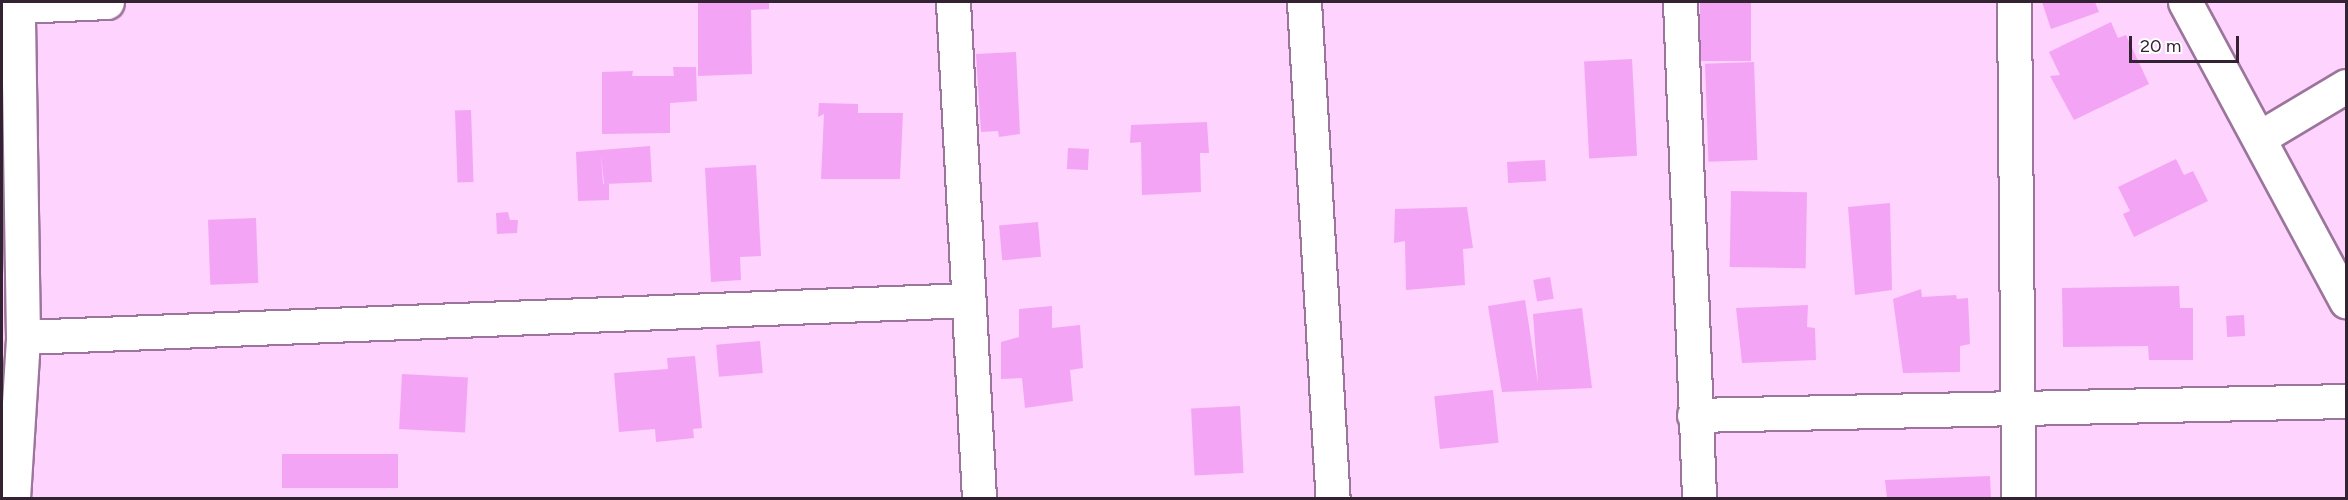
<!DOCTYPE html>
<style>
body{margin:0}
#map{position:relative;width:2348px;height:500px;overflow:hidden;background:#fed3fd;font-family:Figtree,sans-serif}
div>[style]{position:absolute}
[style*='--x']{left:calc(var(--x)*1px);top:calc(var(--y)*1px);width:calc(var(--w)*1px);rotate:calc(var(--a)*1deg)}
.building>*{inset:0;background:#f4a4f4;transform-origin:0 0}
.roads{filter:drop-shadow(2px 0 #9b759b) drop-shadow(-2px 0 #9b759b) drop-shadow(0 2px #9b759b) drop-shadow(0 -2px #9b759b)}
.street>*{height:33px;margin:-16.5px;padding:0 16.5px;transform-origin:16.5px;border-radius:16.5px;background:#fff}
span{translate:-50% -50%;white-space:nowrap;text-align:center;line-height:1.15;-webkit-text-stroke:4.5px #fff;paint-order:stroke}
.frame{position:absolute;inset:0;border:3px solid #322232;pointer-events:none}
.scale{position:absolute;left:2129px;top:36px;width:110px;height:27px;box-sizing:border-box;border:3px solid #322232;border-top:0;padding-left:8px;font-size:18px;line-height:21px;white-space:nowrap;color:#322232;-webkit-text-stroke:4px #fff;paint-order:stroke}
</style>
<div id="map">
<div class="building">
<i style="clip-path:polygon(698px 2px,769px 2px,769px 9px,751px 10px,752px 74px,698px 76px)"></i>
<i style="left:1700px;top:2px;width:51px;height:59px"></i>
<i style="clip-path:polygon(2042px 2px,2095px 2px,2099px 12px,2051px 29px)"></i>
<i style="clip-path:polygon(2111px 22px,2118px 38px,2126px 35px,2149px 84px,2074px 120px,2050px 76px,2060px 75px,2049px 52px)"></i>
<i style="clip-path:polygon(1016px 52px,1020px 134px,999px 137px,998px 131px,981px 132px,976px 54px)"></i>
<i style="left:1632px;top:59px;width:97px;height:48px;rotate:87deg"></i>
<i style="left:1754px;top:62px;width:98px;height:49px;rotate:88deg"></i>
<i style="clip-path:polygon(673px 67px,696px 67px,697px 101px,670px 103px,670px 133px,602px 134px,602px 72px,633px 71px,632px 76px,674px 76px)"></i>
<i style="clip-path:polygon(819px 103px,858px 104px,858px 113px,903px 113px,900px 179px,821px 179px,824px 114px,818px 117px)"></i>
<i style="left:471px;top:110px;width:72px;height:16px;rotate:88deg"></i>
<i style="clip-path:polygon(1207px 122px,1209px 153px,1200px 153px,1201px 192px,1142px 195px,1141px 142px,1130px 143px,1131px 125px)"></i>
<i style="clip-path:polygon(650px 146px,652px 182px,604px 184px,601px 154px,603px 184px,609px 184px,609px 200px,578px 201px,576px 152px)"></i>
<i style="left:1068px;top:148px;width:21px;height:21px;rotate:3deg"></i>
<i style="clip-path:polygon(2176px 159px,2184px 175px,2193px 171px,2208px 201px,2134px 237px,2123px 214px,2130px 211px,2118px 187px)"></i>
<i style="left:1545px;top:160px;width:21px;height:38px;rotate:87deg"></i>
<i style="clip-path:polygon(756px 165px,761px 256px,740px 257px,741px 280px,711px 282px,705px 168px)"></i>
<i style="left:1731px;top:191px;width:76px;height:76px;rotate:1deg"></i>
<i style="clip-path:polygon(1890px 203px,1892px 290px,1855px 295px,1848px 207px)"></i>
<i style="clip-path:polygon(1467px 207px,1473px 248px,1463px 249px,1465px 285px,1406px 290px,1405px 241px,1394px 243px,1395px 209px)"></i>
<i style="clip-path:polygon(508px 212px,510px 220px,518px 220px,517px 233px,497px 234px,496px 213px)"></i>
<i style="left:256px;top:218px;width:65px;height:48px;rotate:88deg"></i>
<i style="left:1038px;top:222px;width:35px;height:39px;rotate:85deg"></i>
<i style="left:1550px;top:277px;width:22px;height:17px;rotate:80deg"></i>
<i style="clip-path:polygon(2179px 286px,2180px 308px,2193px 308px,2193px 360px,2149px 360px,2148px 346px,2063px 347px,2062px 288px)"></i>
<i style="clip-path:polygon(1921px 289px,1922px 297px,1956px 295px,1957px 299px,1968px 298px,1970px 344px,1960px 346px,1960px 372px,1903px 373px,1893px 299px)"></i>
<i style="clip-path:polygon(1525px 300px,1538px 384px,1533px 314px,1582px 308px,1592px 388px,1502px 392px,1488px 306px)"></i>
<i style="clip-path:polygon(1808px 305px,1807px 327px,1815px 328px,1816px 360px,1742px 363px,1736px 308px)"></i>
<i style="clip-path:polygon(1052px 306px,1052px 328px,1080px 325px,1083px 368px,1070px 370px,1073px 401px,1025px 408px,1022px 378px,1001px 379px,1001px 342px,1019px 337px,1019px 309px)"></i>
<i style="left:2244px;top:315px;width:21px;height:18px;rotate:87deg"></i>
<i style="left:760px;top:341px;width:32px;height:44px;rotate:85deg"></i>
<i style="clip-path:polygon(695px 356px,702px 428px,693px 429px,694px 438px,656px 442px,655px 429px,619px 432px,614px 373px,668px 369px,667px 358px)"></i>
<i style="left:402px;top:374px;width:66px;height:55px;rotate:3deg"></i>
<i style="left:1493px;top:390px;width:53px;height:59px;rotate:84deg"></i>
<i style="left:1240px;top:406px;width:67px;height:49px;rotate:87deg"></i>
<i style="left:282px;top:454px;width:116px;height:34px"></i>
<i style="clip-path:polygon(1990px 476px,1991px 498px,1887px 498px,1885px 480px)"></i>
</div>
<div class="roads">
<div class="street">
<i style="--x:953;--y:2;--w:497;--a:87"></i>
<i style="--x:1304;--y:2;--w:497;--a:86.7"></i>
<i style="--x:1680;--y:2;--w:496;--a:87.8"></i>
<i style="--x:2014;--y:2;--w:496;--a:89.5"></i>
<i style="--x:2185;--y:2;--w:340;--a:61.7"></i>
<i style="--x:19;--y:6;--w:88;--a:-2.6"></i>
<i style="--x:2259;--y:138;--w:101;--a:-30.9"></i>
<i style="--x:23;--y:337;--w:946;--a:-2.24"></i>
<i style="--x:1694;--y:415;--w:652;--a:-1.23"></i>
<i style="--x:13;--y:498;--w:161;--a:-86.4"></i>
<i style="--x:23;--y:337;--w:335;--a:-90.9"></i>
</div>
</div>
<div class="frame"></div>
<div class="scale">20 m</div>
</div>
